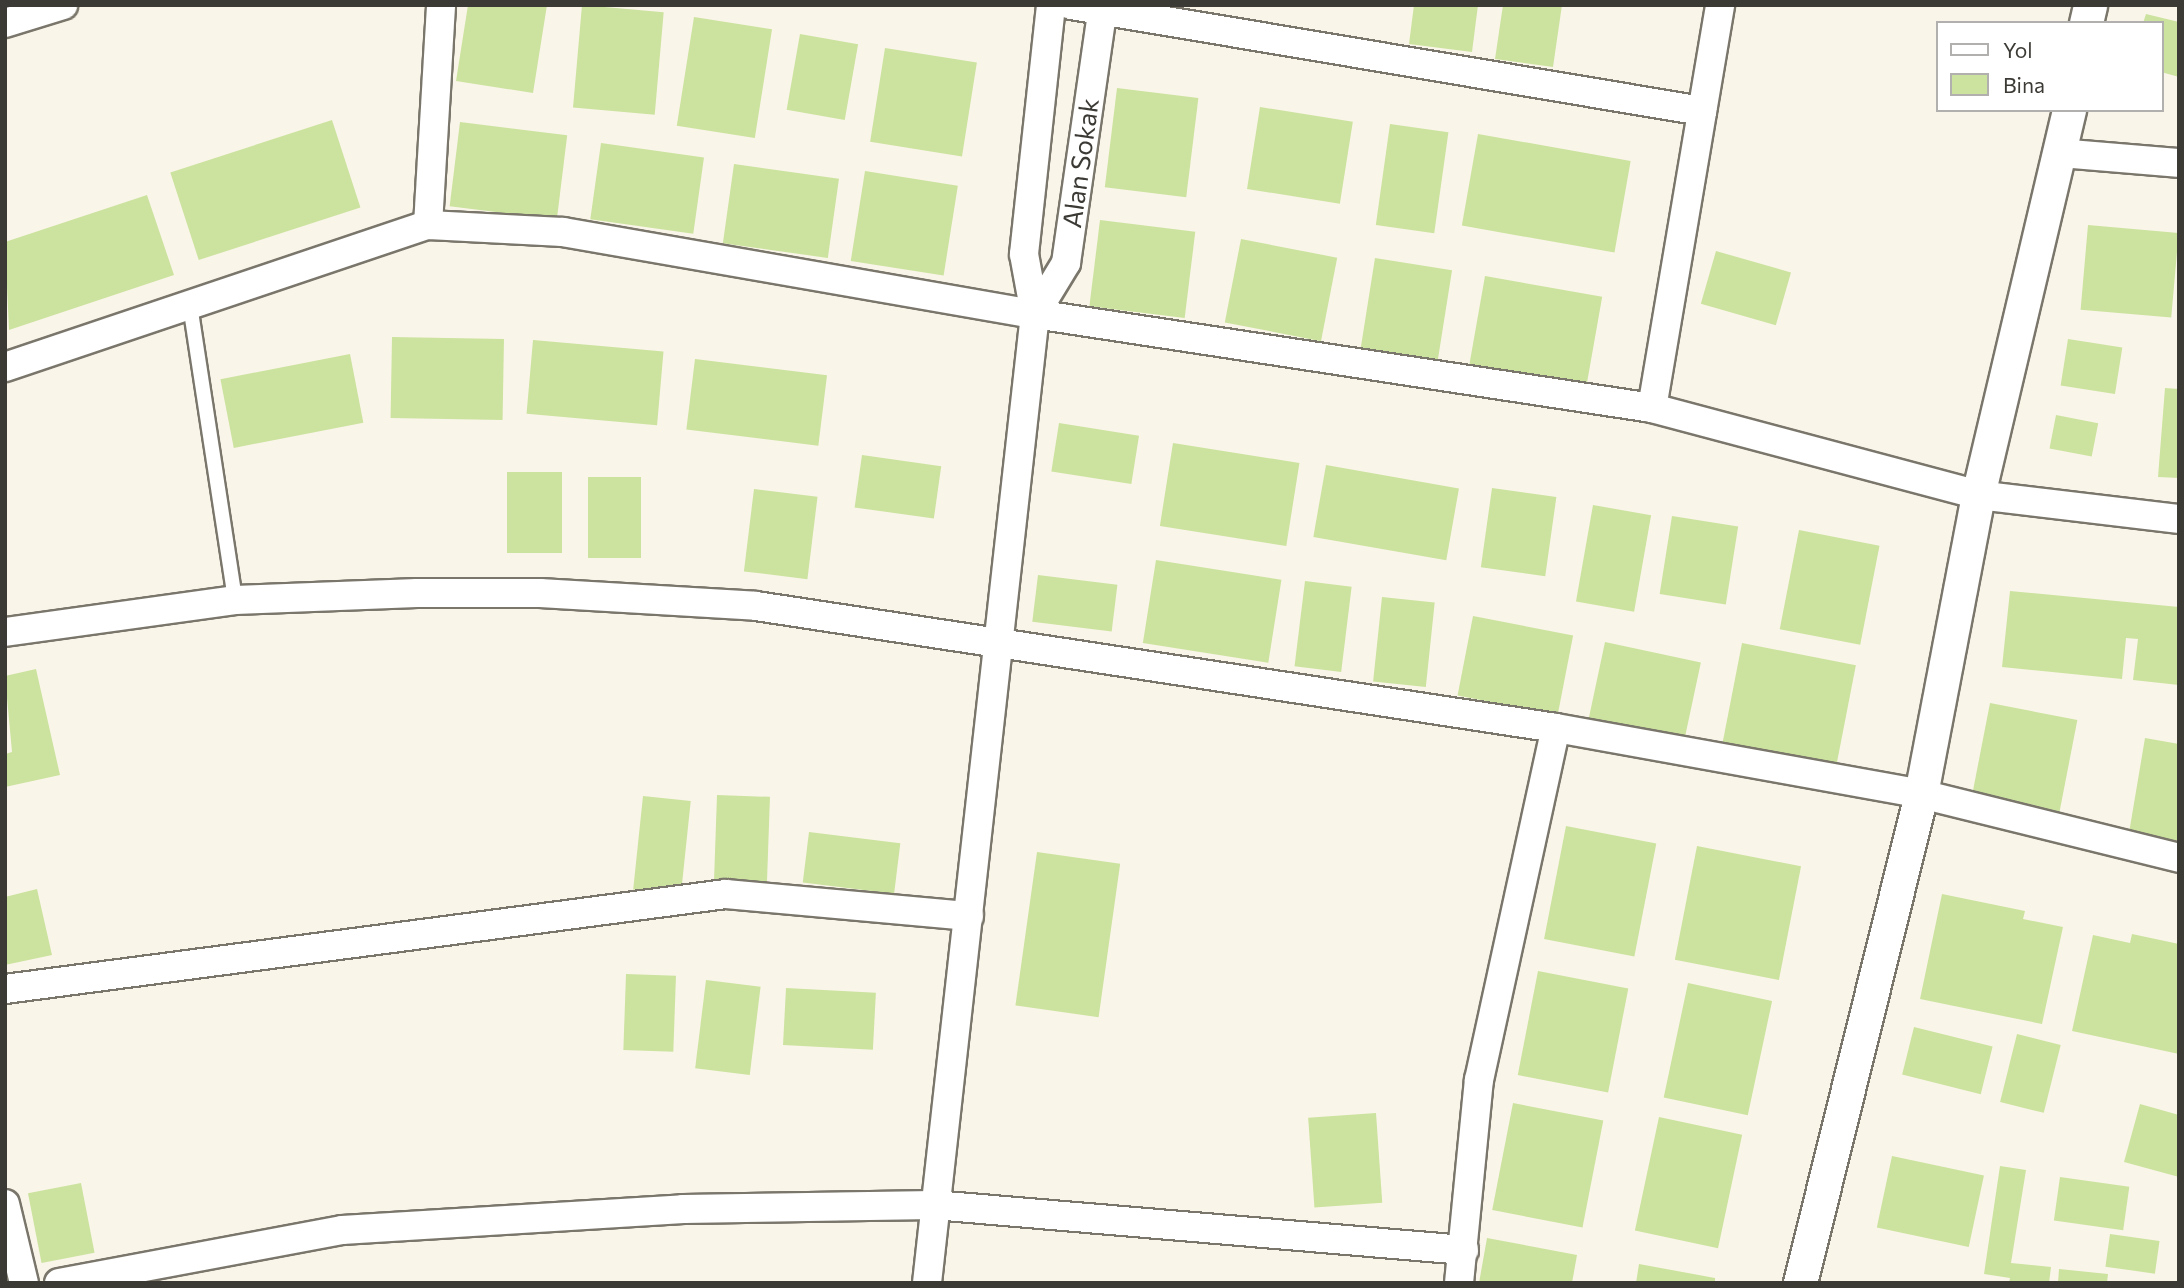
<!DOCTYPE html>
<style>
body{margin:0}
#map{position:relative;width:2184px;height:1288px;overflow:hidden;background:#faf5e9;font-family:Commissioner,sans-serif}
div>[style]{position:absolute}
[style*='--x']{left:calc(var(--x)*1px);top:calc(var(--y)*1px);width:calc(var(--w)*1px);rotate:calc(var(--a)*1deg)}
.building>*{inset:0;background:#cce39f;transform-origin:0 0}
.roads{filter:drop-shadow(2px 0 #7a766b) drop-shadow(-2px 0 #7a766b) drop-shadow(0 2px #7a766b) drop-shadow(0 -2px #7a766b)}
.service>*{height:14px;margin:-7px;padding:0 7px;transform-origin:7px;border-radius:7px;background:#fff}
.minor>*{height:28px;margin:-14px;padding:0 14px;transform-origin:14px;border-radius:14px;background:#fff}
.tertiary>*{height:33px;margin:-16.5px;padding:0 16.5px;transform-origin:16.5px;border-radius:16.5px;background:#fff}
span{translate:-50% -50%;white-space:nowrap;text-align:center;line-height:1.15;-webkit-text-stroke:6px #fff;paint-order:stroke}
.street-label{font-size:26px;color:#3c3a35}
.frame{position:absolute;inset:0;border:7px solid #3c3a35;pointer-events:none}
.legend{position:absolute;left:1936px;top:21px;width:228px;height:91px;box-sizing:border-box;background:#fff;border:2px solid #b1b0ae;margin:0;padding:9px 12px;list-style:none;font-size:21px;color:#3c3a35}
.legend li{display:flex;align-items:center;gap:14px;height:35px}
.legend b{width:35px;border:2px solid #b1b0ae}
</style>
<div id="map">
<div class="building">
<i style="clip-path:polygon(468px 5px,547px 5px,533px 93px,456px 81px)"></i>
<i style="left:582px;top:5px;width:82px;height:103px;rotate:5deg"></i>
<i style="clip-path:polygon(1414px 5px,1478px 5px,1472px 52px,1409px 44px)"></i>
<i style="clip-path:polygon(1503px 5px,1562px 5px,1553px 67px,1495px 59px)"></i>
<i style="clip-path:polygon(2146px 14px,2179px 22px,2179px 77px,2161px 72px,2161px 23px,2143px 23px)"></i>
<i style="left:694px;top:17px;width:79px;height:110px;rotate:9deg"></i>
<i style="left:800px;top:34px;width:59px;height:77px;rotate:10deg"></i>
<i style="left:885px;top:48px;width:93px;height:95px;rotate:9deg"></i>
<i style="left:1117px;top:88px;width:82px;height:100px;rotate:7deg"></i>
<i style="left:1260px;top:107px;width:94px;height:83px;rotate:9deg"></i>
<i style="left:332px;top:120px;width:92px;height:170px;rotate:72deg"></i>
<i style="left:460px;top:122px;width:108px;height:85px;rotate:7deg"></i>
<i style="left:1390px;top:124px;width:59px;height:102px;rotate:8deg"></i>
<i style="left:1478px;top:134px;width:155px;height:93px;rotate:10deg"></i>
<i style="left:601px;top:143px;width:104px;height:77px;rotate:8deg"></i>
<i style="left:734px;top:164px;width:106px;height:80px;rotate:8deg"></i>
<i style="left:865px;top:171px;width:94px;height:91px;rotate:9deg"></i>
<i style="clip-path:polygon(147px 195px,174px 275px,9px 330px,5px 242px)"></i>
<i style="left:1100px;top:220px;width:96px;height:87px;rotate:7deg"></i>
<i style="left:2088px;top:225px;width:91px;height:85px;rotate:5deg"></i>
<i style="left:1241px;top:239px;width:98px;height:85px;rotate:11deg"></i>
<i style="left:1716px;top:251px;width:78px;height:55px;rotate:16deg"></i>
<i style="left:1375px;top:258px;width:78px;height:96px;rotate:9deg"></i>
<i style="left:1485px;top:276px;width:119px;height:92px;rotate:10deg"></i>
<i style="left:392px;top:337px;width:112px;height:81px;rotate:1deg"></i>
<i style="left:2068px;top:339px;width:55px;height:47px;rotate:9deg"></i>
<i style="left:533px;top:340px;width:131px;height:74px;rotate:5deg"></i>
<i style="left:350px;top:354px;width:70px;height:132px;rotate:79deg"></i>
<i style="left:695px;top:359px;width:133px;height:71px;rotate:7deg"></i>
<i style="clip-path:polygon(2165px 388px,2179px 389px,2179px 478px,2158px 477px)"></i>
<i style="left:2056px;top:415px;width:43px;height:34px;rotate:11deg"></i>
<i style="left:1059px;top:423px;width:81px;height:49px;rotate:9deg"></i>
<i style="left:1173px;top:443px;width:128px;height:84px;rotate:9deg"></i>
<i style="left:862px;top:455px;width:80px;height:53px;rotate:8deg"></i>
<i style="left:1326px;top:465px;width:135px;height:73px;rotate:10deg"></i>
<i style="left:507px;top:472px;width:55px;height:81px"></i>
<i style="left:588px;top:477px;width:53px;height:81px"></i>
<i style="left:1492px;top:488px;width:65px;height:80px;rotate:8deg"></i>
<i style="left:754px;top:489px;width:64px;height:83px;rotate:7deg"></i>
<i style="left:1593px;top:505px;width:59px;height:98px;rotate:10deg"></i>
<i style="left:1672px;top:516px;width:67px;height:79px;rotate:9deg"></i>
<i style="left:1799px;top:530px;width:82px;height:101px;rotate:11deg"></i>
<i style="left:1156px;top:560px;width:127px;height:84px;rotate:9deg"></i>
<i style="left:1038px;top:575px;width:80px;height:47px;rotate:7deg"></i>
<i style="left:1305px;top:581px;width:47px;height:86px;rotate:7deg"></i>
<i style="clip-path:polygon(2010px 591px,2179px 607px,2179px 685px,2133px 680px,2138px 639px,2126px 638px,2122px 679px,2002px 667px)"></i>
<i style="left:1382px;top:597px;width:53px;height:85px;rotate:6deg"></i>
<i style="left:1473px;top:616px;width:102px;height:81px;rotate:11deg"></i>
<i style="left:1605px;top:642px;width:98px;height:85px;rotate:12deg"></i>
<i style="left:1742px;top:643px;width:116px;height:105px;rotate:11deg"></i>
<i style="clip-path:polygon(36px 669px,60px 775px,5px 787px,5px 754px,12px 752px,5px 676px)"></i>
<i style="left:1990px;top:703px;width:89px;height:98px;rotate:11deg"></i>
<i style="clip-path:polygon(2145px 738px,2179px 744px,2179px 841px,2129px 833px)"></i>
<i style="left:717px;top:795px;width:53px;height:93px;rotate:2deg"></i>
<i style="left:643px;top:796px;width:48px;height:94px;rotate:6deg"></i>
<i style="left:1566px;top:826px;width:92px;height:115px;rotate:11deg"></i>
<i style="left:809px;top:832px;width:92px;height:51px;rotate:7deg"></i>
<i style="left:1697px;top:846px;width:106px;height:116px;rotate:11deg"></i>
<i style="left:1037px;top:852px;width:84px;height:155px;rotate:8deg"></i>
<i style="clip-path:polygon(37px 889px,52px 955px,5px 965px,5px 897px)"></i>
<i style="clip-path:polygon(1942px 894px,2025px 911px,2023px 919px,2063px 927px,2042px 1024px,1920px 999px)"></i>
<i style="clip-path:polygon(2132px 934px,2179px 944px,2179px 1054px,2072px 1031px,2093px 935px,2130px 943px)"></i>
<i style="left:1538px;top:971px;width:92px;height:106px;rotate:11deg"></i>
<i style="left:626px;top:974px;width:50px;height:76px;rotate:2deg"></i>
<i style="left:706px;top:980px;width:55px;height:89px;rotate:7deg"></i>
<i style="left:1688px;top:983px;width:86px;height:117px;rotate:12deg"></i>
<i style="left:786px;top:988px;width:90px;height:57px;rotate:3deg"></i>
<i style="left:1914px;top:1027px;width:81px;height:49px;rotate:14deg"></i>
<i style="left:2017px;top:1034px;width:45px;height:70px;rotate:14deg"></i>
<i style="left:1513px;top:1103px;width:92px;height:109px;rotate:11deg"></i>
<i style="clip-path:polygon(2140px 1104px,2179px 1115px,2179px 1177px,2124px 1162px)"></i>
<i style="left:1376px;top:1113px;width:90px;height:68px;rotate:86deg"></i>
<i style="left:1659px;top:1117px;width:85px;height:116px;rotate:12deg"></i>
<i style="left:1892px;top:1156px;width:94px;height:73px;rotate:12deg"></i>
<i style="clip-path:polygon(2000px 1166px,2026px 1170px,2011px 1263px,2051px 1267px,2049px 1283px,2009px 1283px,2010px 1278px,1984px 1274px)"></i>
<i style="left:2060px;top:1177px;width:70px;height:44px;rotate:8deg"></i>
<i style="left:81px;top:1183px;width:71px;height:54px;rotate:79deg"></i>
<i style="left:2110px;top:1234px;width:50px;height:33px;rotate:8deg"></i>
<i style="clip-path:polygon(1487px 1238px,1577px 1255px,1572px 1283px,1479px 1283px)"></i>
<i style="clip-path:polygon(1639px 1264px,1715px 1278px,1715px 1283px,1636px 1283px)"></i>
<i style="clip-path:polygon(2059px 1269px,2108px 1274px,2107px 1283px,2058px 1283px)"></i>
</div>
<div class="roads">
<div class="service">
<i style="--x:190;--y:305;--w:298;--a:81.3"></i>
</div>
<div class="minor">
<i style="--x:1071;--y:5;--w:640;--a:9.54"></i>
<i style="--x:5;--y:23;--w:61;--a:-17.2"></i>
<i style="--x:2060;--y:153;--w:119;--a:4.8"></i>
<i style="--x:428;--y:225;--w:220;--a:-86.6"></i>
<i style="--x:1035;--y:314;--w:60;--a:-58.7"></i>
<i style="--x:1066;--y:263;--w:261;--a:-81.8"></i>
<i style="--x:5;--y:367;--w:446;--a:-18.6"></i>
<i style="--x:428;--y:225;--w:135;--a:3"></i>
<i style="--x:563;--y:232;--w:479;--a:9.9"></i>
<i style="--x:1035;--y:314;--w:624;--a:8.66"></i>
<i style="--x:1652;--y:408;--w:337;--a:14.9"></i>
<i style="--x:1978;--y:495;--w:202;--a:6.8"></i>
<i style="--x:1652;--y:408;--w:409;--a:-80.4"></i>
<i style="--x:5;--y:632;--w:232;--a:-7.9"></i>
<i style="--x:235;--y:600;--w:182;--a:-2.2"></i>
<i style="--x:417;--y:593;--w:123;--a:0"></i>
<i style="--x:540;--y:593;--w:216;--a:3.4"></i>
<i style="--x:756;--y:606;--w:809;--a:8.67"></i>
<i style="--x:1556;--y:728;--w:371;--a:10.2"></i>
<i style="--x:1921;--y:794;--w:266;--a:13.9"></i>
<i style="--x:5;--y:989;--w:727;--a:-7.51"></i>
<i style="--x:726;--y:894;--w:244;--a:5.2"></i>
<i style="--x:5;--y:1204;--w:81;--a:76.5"></i>
<i style="--x:59;--y:1283;--w:288;--a:-10.6"></i>
<i style="--x:342;--y:1230;--w:342;--a:-3.5"></i>
<i style="--x:683;--y:1209;--w:251;--a:-0.9"></i>
<i style="--x:934;--y:1205;--w:532;--a:4.85"></i>
<i style="--x:927;--y:1283;--w:975;--a:-83.64"></i>
<i style="--x:1035;--y:314;--w:61;--a:-100.4"></i>
<i style="--x:1024;--y:254;--w:250;--a:-83.8"></i>
<i style="--x:1459;--y:1283;--w:204;--a:-84.4"></i>
<i style="--x:1479;--y:1080;--w:360;--a:-77.7"></i>
</div>
<div class="tertiary">
<i style="--x:2086;--y:23;--w:18;--a:-77"></i>
<i style="--x:1800;--y:1283;--w:504;--a:-76.1"></i>
<i style="--x:1921;--y:794;--w:304;--a:-79.2"></i>
<i style="--x:1978;--y:495;--w:396;--a:-76.7"></i>
</div>
</div>
<div class="street-label">
<span style="left:1080px;top:163px;rotate:-82deg">Alan Sokak</span>
</div>
<div class="frame"></div>
<ul class="legend">
<li><b style="height:9px;background:#fff"></b>Yol</li>
<li><b style="height:19px;background:#cce39f"></b>Bina</li>
</ul>
</div>
